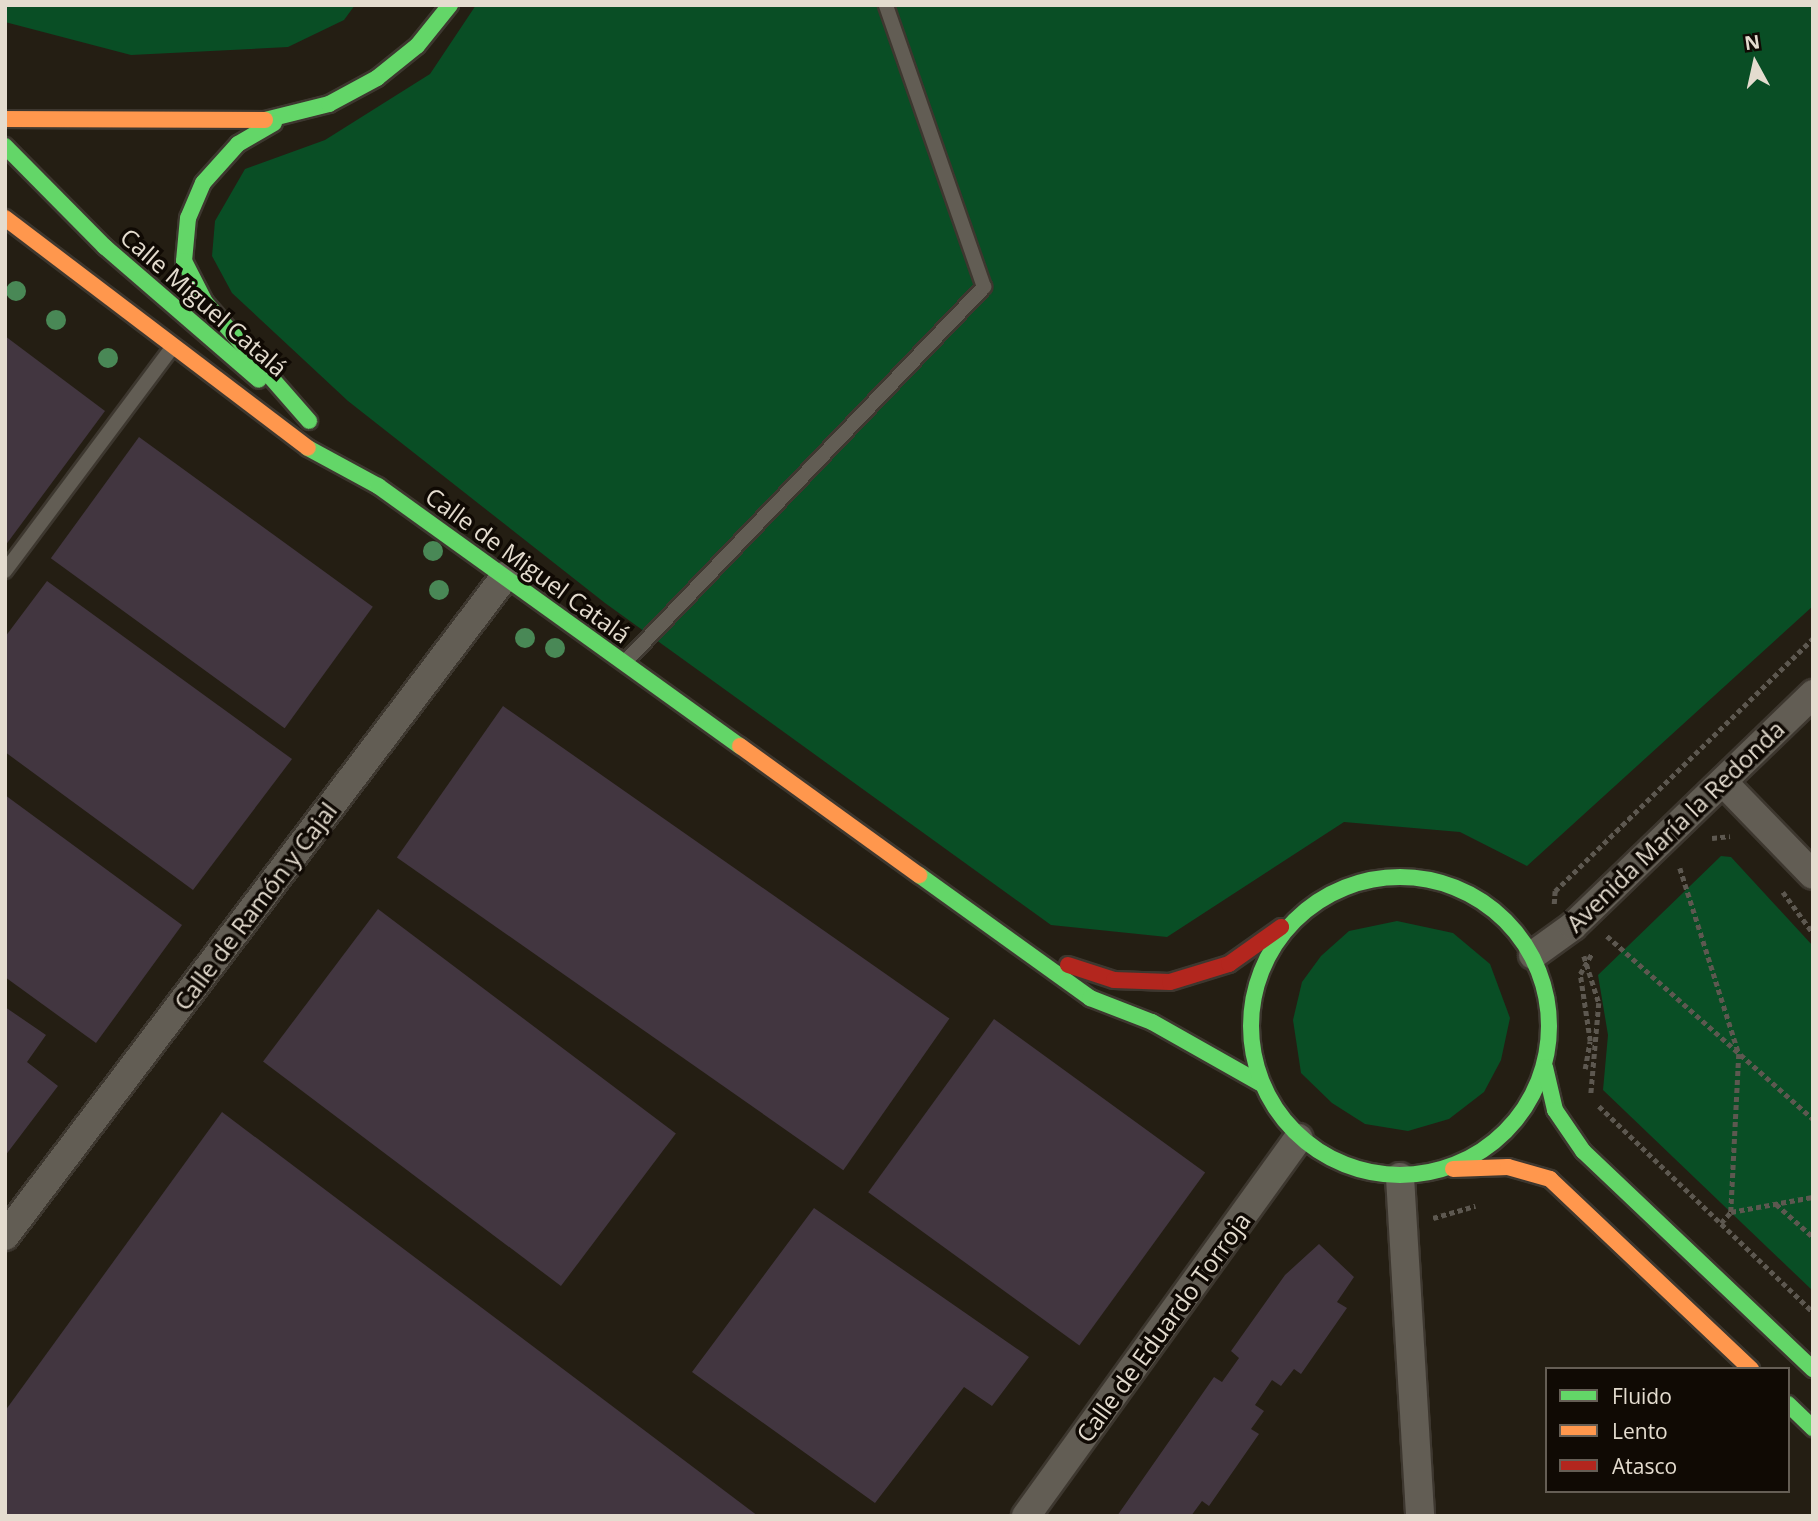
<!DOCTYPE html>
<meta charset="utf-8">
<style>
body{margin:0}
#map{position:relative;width:1818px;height:1521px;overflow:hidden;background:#241e13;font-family:"Open Sans",sans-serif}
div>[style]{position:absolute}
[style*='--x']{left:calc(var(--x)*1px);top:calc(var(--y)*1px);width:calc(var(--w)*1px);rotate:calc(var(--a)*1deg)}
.green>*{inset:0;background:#094e25}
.building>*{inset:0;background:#423640;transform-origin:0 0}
.path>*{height:4.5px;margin-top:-2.25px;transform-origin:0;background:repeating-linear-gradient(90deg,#5d5850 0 5px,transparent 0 8.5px)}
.roads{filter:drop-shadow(2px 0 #3d372f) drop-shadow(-2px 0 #3d372f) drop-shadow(0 2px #3d372f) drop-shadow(0 -2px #3d372f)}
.lane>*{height:14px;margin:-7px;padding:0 7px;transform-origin:7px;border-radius:7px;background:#625d54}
.street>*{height:28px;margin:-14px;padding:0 14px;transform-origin:14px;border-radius:14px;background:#625d54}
.fast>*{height:16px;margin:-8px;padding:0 8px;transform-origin:8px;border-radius:8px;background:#63d668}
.fast>.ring{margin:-8px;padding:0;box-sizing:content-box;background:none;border:16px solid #63d668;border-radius:50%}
.slow>*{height:16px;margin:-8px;padding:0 8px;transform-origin:8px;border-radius:8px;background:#ff974d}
.jam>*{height:16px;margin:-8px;padding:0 8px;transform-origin:8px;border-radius:8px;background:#b3261e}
.trees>*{width:20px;height:20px;margin:-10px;border-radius:50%;background:#498856}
span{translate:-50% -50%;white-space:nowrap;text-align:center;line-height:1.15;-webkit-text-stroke:7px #100a04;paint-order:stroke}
.street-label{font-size:24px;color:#e4dccf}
.frame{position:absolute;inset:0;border:7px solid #e4dccf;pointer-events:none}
.legend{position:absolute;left:1545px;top:1367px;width:245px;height:126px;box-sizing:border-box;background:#100a04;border:2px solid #655e55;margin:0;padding:9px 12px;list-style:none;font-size:21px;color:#e4dccf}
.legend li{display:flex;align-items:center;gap:14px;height:35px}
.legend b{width:35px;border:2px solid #655e55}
.north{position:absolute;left:1720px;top:28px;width:70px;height:70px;-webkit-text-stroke:5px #100a04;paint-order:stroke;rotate:352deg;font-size:19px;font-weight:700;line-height:28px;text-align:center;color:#e4dccf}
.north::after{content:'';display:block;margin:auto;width:24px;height:32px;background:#e4dccf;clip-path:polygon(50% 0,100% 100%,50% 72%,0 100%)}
</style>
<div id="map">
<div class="green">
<i style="clip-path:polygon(5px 5px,355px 5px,344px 20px,288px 47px,131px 55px,5px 22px)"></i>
<i style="clip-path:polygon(476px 5px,1813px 5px,1813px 606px,1527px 866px,1460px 832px,1344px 822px,1167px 937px,1051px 925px,605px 603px,348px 401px,232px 293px,212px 256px,215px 221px,245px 169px,325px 140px,430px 74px)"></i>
<i style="clip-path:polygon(1721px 856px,1731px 857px,1813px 946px,1813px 1291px,1603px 1090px,1608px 1035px,1598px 975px)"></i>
<i style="clip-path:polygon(1397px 921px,1453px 933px,1490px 964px,1510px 1018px,1501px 1060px,1484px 1092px,1449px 1119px,1408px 1131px,1365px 1124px,1332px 1103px,1301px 1073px,1293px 1020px,1302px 982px,1321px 956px,1349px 931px)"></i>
</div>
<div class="building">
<i style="clip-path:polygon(5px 336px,105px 411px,5px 546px)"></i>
<i style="left:139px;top:437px;width:289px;height:150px;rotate:36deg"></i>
<i style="clip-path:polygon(47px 581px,292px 759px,193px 890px,5px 752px,5px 637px)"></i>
<i style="left:503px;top:706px;width:545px;height:185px;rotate:35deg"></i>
<i style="clip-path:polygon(5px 795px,182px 925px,96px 1043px,5px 977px)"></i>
<i style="left:378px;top:909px;width:373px;height:191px;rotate:37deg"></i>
<i style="clip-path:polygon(5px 1007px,46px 1035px,27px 1062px,58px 1086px,5px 1156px)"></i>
<i style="left:994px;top:1019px;width:261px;height:214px;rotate:36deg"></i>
<i style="clip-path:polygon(222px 1112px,758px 1516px,5px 1516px,5px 1411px)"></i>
<i style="clip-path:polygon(814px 1208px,1029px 1357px,992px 1406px,964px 1387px,875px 1503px,692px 1372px)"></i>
<i style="clip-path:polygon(1319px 1244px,1354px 1277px,1337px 1302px,1347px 1308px,1301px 1374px,1294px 1369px,1281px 1386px,1272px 1380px,1255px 1405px,1264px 1411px,1251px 1429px,1259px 1434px,1209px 1506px,1202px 1501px,1191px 1516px,1117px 1516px,1214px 1377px,1222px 1382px,1239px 1358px,1231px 1351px,1285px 1275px)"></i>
</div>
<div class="path">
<i style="--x:1712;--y:838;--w:18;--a:-6"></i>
<i style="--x:1680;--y:868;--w:195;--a:72.4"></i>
<i style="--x:1739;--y:1054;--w:158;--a:92.9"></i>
<i style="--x:1731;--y:1212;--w:83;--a:-10.4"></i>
<i style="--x:1783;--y:892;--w:51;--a:53.8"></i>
<i style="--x:1554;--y:904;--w:13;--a:-86"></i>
<i style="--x:1555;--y:891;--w:361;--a:-44.4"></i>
<i style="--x:1607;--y:936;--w:276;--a:41.6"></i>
<i style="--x:1584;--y:956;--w:49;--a:72.3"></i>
<i style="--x:1599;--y:1003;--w:92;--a:95"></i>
<i style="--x:1585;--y:1069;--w:28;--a:-80"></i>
<i style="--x:1590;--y:1041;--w:68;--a:-98.5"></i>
<i style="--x:1580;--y:974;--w:24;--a:-60"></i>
<i style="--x:1599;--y:1106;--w:297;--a:43.9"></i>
<i style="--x:1776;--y:1204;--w:50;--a:41.7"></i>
<i style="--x:1433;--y:1218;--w:44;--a:-15.9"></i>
<i style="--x:1721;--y:1223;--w:15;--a:-48"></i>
</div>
<div class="roads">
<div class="lane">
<i style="--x:5;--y:571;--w:279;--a:-53.2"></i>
<i style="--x:626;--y:661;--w:518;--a:-46.25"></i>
<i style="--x:984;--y:287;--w:298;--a:-109.2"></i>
</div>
<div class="street">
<i style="--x:1723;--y:782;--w:129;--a:45.9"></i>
<i style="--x:1533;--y:955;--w:49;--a:-35.9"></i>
<i style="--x:1573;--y:926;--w:334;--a:-44"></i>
<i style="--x:1400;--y:1177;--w:340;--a:86.6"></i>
<i style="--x:5;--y:1236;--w:829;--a:-52.84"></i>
<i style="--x:1026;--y:1516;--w:466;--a:-54.2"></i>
</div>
<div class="fast">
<i style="--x:265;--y:120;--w:66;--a:-14"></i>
<i style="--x:329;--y:104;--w:55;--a:-28.4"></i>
<i style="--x:377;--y:78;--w:51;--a:-38.7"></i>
<i style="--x:417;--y:46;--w:53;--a:-51.2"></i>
<i style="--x:274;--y:123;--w:42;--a:149.7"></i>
<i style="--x:238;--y:144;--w:52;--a:131.9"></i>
<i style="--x:203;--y:183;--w:38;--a:113"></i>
<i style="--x:188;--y:218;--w:43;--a:95.3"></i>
<i style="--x:184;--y:261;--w:46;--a:62.9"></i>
<i style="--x:205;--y:302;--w:158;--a:48.8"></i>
<i style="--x:5;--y:146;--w:142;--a:45.3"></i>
<i style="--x:105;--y:247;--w:203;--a:40.8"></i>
<i style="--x:308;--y:448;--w:80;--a:28.5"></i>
<i style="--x:378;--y:486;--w:446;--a:35.7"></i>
<i style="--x:919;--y:875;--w:211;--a:35.7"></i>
<i style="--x:1090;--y:998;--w:66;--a:21.2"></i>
<i style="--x:1152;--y:1022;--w:124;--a:29.5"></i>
<i class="ring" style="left:1251px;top:877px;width:282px;height:282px"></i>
<i style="--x:1545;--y:1067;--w:44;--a:76.9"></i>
<i style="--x:1555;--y:1110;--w:50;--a:55.7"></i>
<i style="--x:1583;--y:1151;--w:317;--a:43.5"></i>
<i style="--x:1788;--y:1404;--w:35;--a:44"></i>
</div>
<div class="slow">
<i style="--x:5;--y:119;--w:260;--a:0.2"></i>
<i style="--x:5;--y:218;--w:380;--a:37.2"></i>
<i style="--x:740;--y:746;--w:221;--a:35.8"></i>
<i style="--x:1453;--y:1169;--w:55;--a:-2.1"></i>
<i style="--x:1508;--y:1167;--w:44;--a:15.9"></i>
<i style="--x:1550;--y:1179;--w:277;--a:43.4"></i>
</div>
<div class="jam">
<i style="--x:1068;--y:965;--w:48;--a:18.1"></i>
<i style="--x:1114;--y:980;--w:56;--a:2"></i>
<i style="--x:1170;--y:982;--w:62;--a:-17"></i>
<i style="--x:1229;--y:964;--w:64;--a:-35.4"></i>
</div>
</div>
<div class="trees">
<i style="left:16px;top:291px"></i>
<i style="left:56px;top:320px"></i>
<i style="left:108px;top:358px"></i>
<i style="left:433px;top:551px"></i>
<i style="left:439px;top:590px"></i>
<i style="left:525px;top:638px"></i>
<i style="left:555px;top:648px"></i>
</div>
<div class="street-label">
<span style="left:204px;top:302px;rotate:41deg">Calle Miguel Catalá</span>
<span style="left:528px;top:565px;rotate:36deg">Calle de Miguel Catalá</span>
<span style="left:1675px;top:826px;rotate:-44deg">Avenida María la Redonda</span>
<span style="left:255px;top:906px;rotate:-53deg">Calle de Ramón y Cajal</span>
<span style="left:1163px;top:1327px;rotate:-54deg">Calle de Eduardo Torroja</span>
</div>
<div class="frame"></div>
<ul class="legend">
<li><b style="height:9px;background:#63d668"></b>Fluido</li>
<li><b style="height:9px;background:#ff974d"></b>Lento</li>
<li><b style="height:9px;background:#b3261e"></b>Atasco</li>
</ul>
<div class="north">N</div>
</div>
